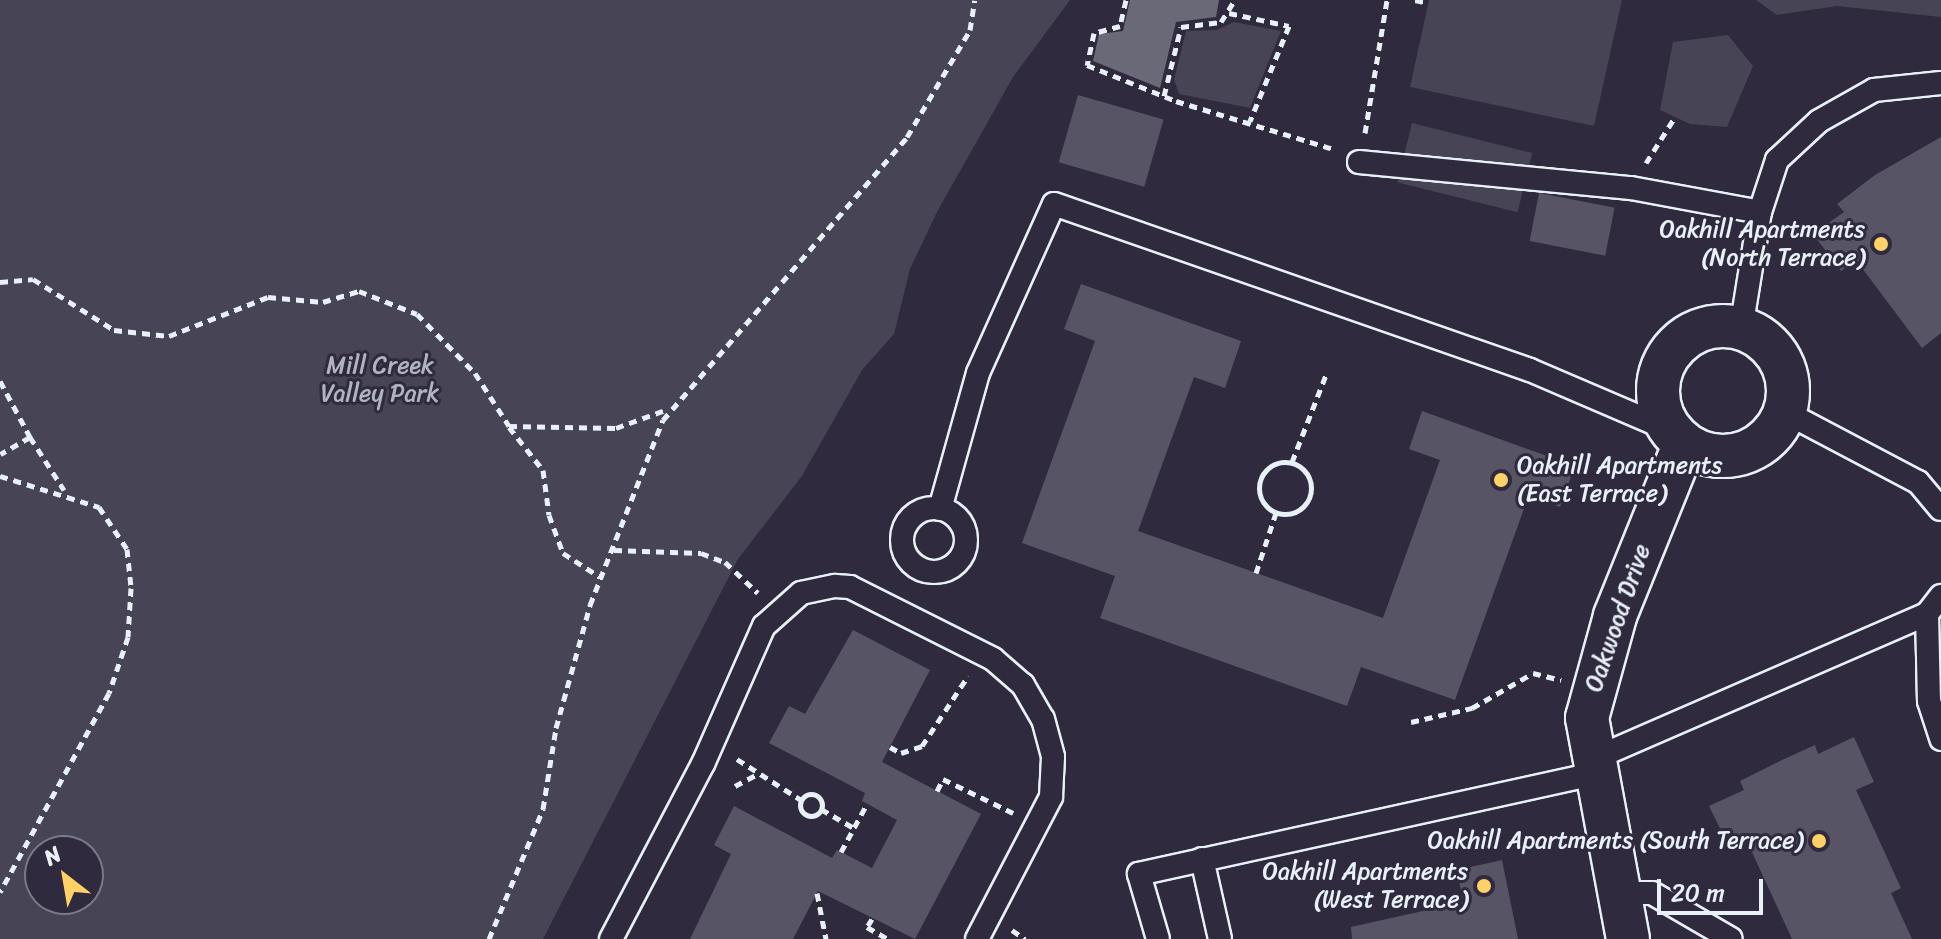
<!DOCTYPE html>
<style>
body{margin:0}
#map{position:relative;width:1941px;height:939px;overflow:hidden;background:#2f2a3d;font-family:Sriracha,sans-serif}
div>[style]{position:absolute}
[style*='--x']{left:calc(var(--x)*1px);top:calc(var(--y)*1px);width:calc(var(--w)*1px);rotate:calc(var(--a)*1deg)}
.green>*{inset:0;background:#464455;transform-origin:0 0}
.water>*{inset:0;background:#696978}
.building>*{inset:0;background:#575565;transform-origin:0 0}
.path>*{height:5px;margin-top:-2.5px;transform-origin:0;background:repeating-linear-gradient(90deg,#e8f1f8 0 8px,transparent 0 14px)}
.path>.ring{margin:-2.5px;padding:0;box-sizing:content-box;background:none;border:5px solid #e8f1f8;border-radius:50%}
.roads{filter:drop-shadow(2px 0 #e8f1f8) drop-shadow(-2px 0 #e8f1f8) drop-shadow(0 2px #e8f1f8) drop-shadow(0 -2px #e8f1f8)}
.service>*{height:22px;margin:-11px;padding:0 11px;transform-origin:11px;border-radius:11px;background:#2f2a3d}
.service>.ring{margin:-11px;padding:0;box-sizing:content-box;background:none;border:22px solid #2f2a3d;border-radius:50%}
.minor>*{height:42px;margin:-21px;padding:0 21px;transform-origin:21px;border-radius:21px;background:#2f2a3d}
.minor>.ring{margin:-21px;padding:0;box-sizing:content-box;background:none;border:42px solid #2f2a3d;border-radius:50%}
.dots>*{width:22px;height:22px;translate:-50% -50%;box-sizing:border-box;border:4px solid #2f2a3d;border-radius:50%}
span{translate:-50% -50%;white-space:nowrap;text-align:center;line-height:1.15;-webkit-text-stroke:6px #2f2a3d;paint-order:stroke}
.poi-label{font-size:24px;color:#e8f1f8}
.right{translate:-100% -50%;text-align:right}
.left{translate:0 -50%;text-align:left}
.park-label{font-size:24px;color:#afb4bf}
.street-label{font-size:24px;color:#e8f1f8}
.north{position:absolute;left:24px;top:835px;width:80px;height:80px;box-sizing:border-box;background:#2f2a3d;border:2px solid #797a88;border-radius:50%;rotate:329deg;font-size:22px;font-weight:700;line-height:32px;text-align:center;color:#e8f1f8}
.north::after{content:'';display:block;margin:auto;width:28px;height:36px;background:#ffd166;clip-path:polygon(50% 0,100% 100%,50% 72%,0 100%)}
.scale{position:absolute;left:1657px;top:879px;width:106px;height:36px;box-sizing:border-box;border:4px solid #e8f1f8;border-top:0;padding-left:10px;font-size:24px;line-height:28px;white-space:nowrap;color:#e8f1f8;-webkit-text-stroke:6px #2f2a3d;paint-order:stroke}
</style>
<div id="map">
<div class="green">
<i style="clip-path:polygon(evenodd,0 0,1070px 0,1013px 77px,937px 212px,910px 269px,894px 334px,862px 370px,802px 476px,738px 559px,543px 939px,0 939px,0 0,40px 851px,88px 851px,88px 899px,40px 899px,40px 851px)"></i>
<i style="clip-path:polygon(1429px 0,1622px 0,1594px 126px,1410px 87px)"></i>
<i style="clip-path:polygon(1756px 0,1941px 0,1941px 17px,1837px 6px,1777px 15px)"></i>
<i style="clip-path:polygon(1234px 22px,1281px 31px,1250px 108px,1179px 94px,1174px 80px,1186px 31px,1217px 30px)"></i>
<i style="clip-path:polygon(1728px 35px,1753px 66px,1727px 127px,1690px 124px,1660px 110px,1673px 42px)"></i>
<i style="left:1412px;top:123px;width:124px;height:61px;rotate:14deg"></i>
</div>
<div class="water">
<i style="clip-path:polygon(1130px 0,1219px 0,1216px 17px,1176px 22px,1160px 88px,1093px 61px,1099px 34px,1123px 31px)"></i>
</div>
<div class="building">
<i style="left:1078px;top:95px;width:89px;height:70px;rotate:16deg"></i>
<i style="clip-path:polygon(1941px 137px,1941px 333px,1922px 348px,1856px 260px,1841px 271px,1813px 234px,1844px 212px,1837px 204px,1875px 175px)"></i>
<i style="left:1539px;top:193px;width:77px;height:49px;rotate:11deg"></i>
<i style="clip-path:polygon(1081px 284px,1241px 341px,1225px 388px,1194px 377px,1138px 531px,1383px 618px,1440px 460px,1409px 449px,1422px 411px,1575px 466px,1560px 507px,1529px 495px,1455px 700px,1361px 667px,1347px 706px,1100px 618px,1115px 576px,1022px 543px,1095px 341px,1064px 329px)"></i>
<i style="clip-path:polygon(853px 630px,930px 670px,882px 762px,981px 814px,915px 939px,818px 891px,793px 939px,690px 939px,731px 854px,714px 845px,734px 806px,832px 858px,837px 850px,872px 868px,897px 820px,862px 801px,865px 793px,769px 743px,789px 706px,805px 714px)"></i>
<i style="clip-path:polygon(1854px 737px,1874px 782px,1856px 790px,1901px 888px,1891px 893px,1912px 939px,1792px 939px,1746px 839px,1729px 847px,1709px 806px,1744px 790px,1740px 781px,1782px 760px,1815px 745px,1818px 754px)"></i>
<i style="clip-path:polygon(1502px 860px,1518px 939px,1352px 939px,1351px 927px,1463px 902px,1457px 870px)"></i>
</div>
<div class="path">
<i style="--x:1126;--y:0;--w:27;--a:103"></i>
<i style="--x:1120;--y:26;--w:27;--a:165"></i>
<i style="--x:1094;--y:33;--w:33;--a:102"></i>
<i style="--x:1087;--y:65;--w:96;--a:22"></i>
<i style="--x:1176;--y:101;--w:164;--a:17"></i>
<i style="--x:1415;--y:0;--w:13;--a:13"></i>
<i style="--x:1229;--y:13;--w:61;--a:12.2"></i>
<i style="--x:1289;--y:26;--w:103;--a:112.3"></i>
<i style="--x:1164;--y:96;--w:71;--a:-76.2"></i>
<i style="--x:1181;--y:27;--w:40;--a:-7.1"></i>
<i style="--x:1221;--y:22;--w:26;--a:-58"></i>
<i style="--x:1365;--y:133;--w:135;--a:-80.6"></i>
<i style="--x:1646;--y:163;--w:54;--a:-57.8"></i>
<i style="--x:0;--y:282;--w:33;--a:-5"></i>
<i style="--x:33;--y:279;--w:96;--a:32.2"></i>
<i style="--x:114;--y:330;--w:55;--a:6.2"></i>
<i style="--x:169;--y:336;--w:106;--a:-21.5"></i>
<i style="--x:268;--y:297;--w:55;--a:5.2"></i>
<i style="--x:323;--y:302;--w:38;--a:-17"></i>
<i style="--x:359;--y:291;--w:62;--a:21.6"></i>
<i style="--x:417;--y:314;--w:83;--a:45.5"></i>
<i style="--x:475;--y:373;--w:63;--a:57.3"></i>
<i style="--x:509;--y:426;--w:107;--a:1.1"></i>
<i style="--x:616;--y:428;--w:55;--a:-20.1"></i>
<i style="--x:0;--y:381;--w:64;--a:61.8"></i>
<i style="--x:30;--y:437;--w:34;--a:150"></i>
<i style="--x:509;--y:427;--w:55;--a:51.7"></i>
<i style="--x:543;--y:470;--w:45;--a:82.4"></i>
<i style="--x:549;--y:515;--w:40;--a:69.8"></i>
<i style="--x:563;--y:553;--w:44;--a:33"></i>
<i style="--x:30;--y:437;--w:63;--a:57.3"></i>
<i class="ring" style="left:1259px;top:462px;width:47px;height:47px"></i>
<i style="--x:1292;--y:462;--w:93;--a:-68.7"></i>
<i style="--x:0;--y:476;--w:104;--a:17.4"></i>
<i style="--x:99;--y:507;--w:50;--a:56.3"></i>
<i style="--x:127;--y:549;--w:39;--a:84"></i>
<i style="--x:131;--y:588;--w:49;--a:93.5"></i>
<i style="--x:128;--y:637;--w:59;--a:108.7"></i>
<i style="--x:109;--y:693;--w:227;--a:118.7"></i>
<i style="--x:614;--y:550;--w:87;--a:2"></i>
<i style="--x:701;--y:553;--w:26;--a:21"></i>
<i style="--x:725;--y:562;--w:45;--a:43.2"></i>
<i style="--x:1256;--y:573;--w:63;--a:-71.6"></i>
<i style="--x:1411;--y:722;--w:63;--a:-12.9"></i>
<i style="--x:1472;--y:708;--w:70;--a:-29.8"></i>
<i style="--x:1533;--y:673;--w:29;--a:14"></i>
<i style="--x:890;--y:747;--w:13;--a:29"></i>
<i style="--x:901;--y:753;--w:22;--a:-18"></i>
<i style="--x:922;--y:746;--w:84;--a:-56.7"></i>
<i style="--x:737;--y:759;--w:76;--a:32.6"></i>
<i style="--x:735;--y:786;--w:24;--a:-28"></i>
<i style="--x:937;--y:791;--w:13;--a:-63"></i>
<i style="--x:943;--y:779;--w:78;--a:25.9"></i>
<i class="ring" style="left:800px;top:794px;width:17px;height:17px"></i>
<i style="--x:821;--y:809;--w:38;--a:30"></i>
<i style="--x:841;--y:852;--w:55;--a:-61.6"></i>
<i style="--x:817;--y:893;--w:47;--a:78.9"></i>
<i style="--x:872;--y:919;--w:9;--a:122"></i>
<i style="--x:867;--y:927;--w:24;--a:30"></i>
<i style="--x:1012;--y:930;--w:16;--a:35"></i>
<i style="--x:489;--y:939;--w:141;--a:-67.4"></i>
<i style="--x:543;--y:809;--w:82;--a:-80.9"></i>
<i style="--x:556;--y:728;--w:128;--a:-74.5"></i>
<i style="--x:590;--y:605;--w:199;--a:-68.5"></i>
<i style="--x:663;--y:420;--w:374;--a:-49.2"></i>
<i style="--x:907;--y:137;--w:124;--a:-59.5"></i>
<i style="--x:970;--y:30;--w:30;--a:-81"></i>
</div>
<div class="roads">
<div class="service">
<i style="--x:1359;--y:162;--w:273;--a:5.5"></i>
<i style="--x:1631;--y:188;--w:131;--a:10.5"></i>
<i style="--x:1741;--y:329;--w:119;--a:-80.8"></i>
<i style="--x:1760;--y:212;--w:55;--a:-71.9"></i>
<i style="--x:1777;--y:160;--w:57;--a:-42.9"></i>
<i style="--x:1819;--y:121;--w:63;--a:-29.4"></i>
<i style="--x:1874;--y:90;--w:67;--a:-6"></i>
<i style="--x:1785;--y:412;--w:150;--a:27.8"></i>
<i style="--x:1918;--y:482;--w:35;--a:50"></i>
<i class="ring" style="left:902px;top:508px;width:42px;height:42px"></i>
<i style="--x:940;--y:509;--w:141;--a:-74.4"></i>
<i style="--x:978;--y:373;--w:185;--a:-65.8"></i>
<i style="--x:1054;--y:204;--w:504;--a:19.23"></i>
<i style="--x:1530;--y:370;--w:152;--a:23.2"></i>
<i style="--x:1927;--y:614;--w:87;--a:88.7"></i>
<i style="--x:1929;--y:701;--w:40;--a:72"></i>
<i style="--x:1591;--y:760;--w:366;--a:-23.5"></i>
<i style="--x:1927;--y:614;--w:23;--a:-52"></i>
<i style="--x:1202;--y:859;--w:82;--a:77.3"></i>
<i style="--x:1619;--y:893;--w:33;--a:0"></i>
<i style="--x:1652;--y:893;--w:91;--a:30.2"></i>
<i style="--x:611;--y:939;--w:198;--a:-62.3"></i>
<i style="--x:703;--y:764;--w:151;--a:-66.2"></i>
<i style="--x:764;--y:626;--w:50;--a:-41.7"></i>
<i style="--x:801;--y:593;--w:35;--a:-12"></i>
<i style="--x:835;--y:586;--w:15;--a:4"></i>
<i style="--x:850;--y:587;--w:160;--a:26.7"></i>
<i style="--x:993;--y:659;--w:40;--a:41"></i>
<i style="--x:1023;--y:685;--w:39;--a:60"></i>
<i style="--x:1043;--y:719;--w:39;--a:75"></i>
<i style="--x:1053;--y:757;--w:40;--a:92.9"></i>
<i style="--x:1051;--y:797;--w:160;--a:117.5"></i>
<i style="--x:1158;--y:939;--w:68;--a:-106.3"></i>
<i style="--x:1139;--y:874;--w:465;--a:-12.4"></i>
</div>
<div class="minor">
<i class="ring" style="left:1658px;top:326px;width:88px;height:88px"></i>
<i style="--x:1628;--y:939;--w:225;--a:-100.5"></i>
<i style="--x:1587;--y:718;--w:106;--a:-74.6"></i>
<i style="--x:1615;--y:616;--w:184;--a:-68"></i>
</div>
</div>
<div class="dots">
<i style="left:1881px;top:244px;background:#ffd166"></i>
<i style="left:1501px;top:480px;background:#ffd166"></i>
<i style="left:1819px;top:841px;background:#ffd166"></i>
<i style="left:1484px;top:886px;background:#ffd166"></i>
</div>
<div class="poi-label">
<span class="right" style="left:1865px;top:244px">Oakhill Apartments<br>(North Terrace)</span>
<span class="left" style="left:1517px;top:480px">Oakhill Apartments<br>(East Terrace)</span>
<span class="right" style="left:1803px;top:841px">Oakhill Apartments (South Terrace)</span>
<span class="right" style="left:1468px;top:886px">Oakhill Apartments<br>(West Terrace)</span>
</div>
<div class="park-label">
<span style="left:380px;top:380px">Mill Creek<br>Valley Park</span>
</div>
<div class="street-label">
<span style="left:1618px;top:618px;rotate:-71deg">Oakwood Drive</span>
</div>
<div class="north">N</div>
<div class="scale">20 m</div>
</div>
